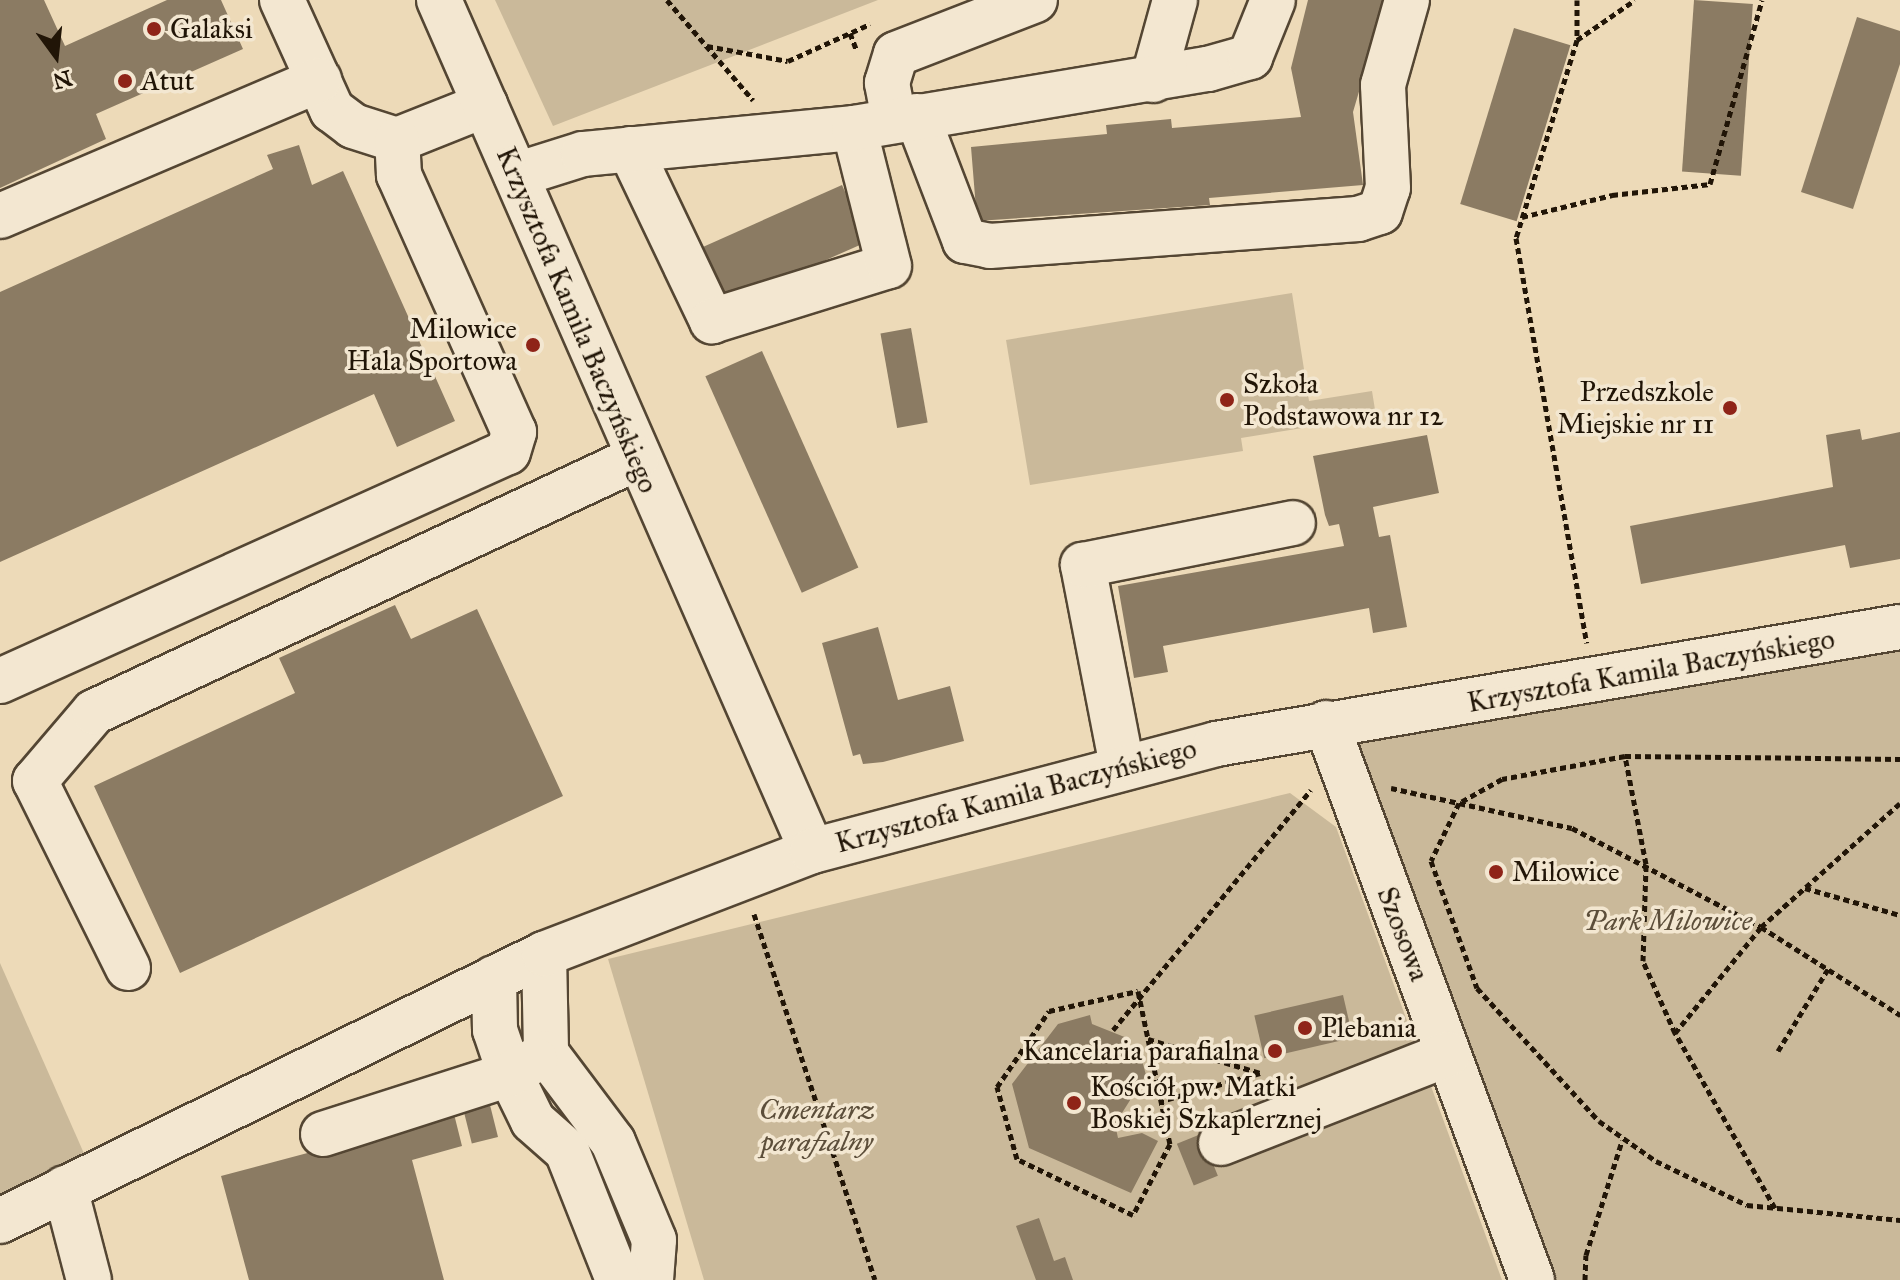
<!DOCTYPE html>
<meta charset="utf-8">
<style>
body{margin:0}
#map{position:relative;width:1900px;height:1280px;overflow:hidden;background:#eddab8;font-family:"IM FELL Great Primer",serif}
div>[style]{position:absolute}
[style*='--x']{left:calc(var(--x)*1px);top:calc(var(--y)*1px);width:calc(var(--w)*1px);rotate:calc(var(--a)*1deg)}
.green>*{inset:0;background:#cab99a}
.building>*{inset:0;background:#8b7b63;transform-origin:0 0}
.path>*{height:5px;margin-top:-2.5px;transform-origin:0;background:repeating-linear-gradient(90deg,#211507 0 6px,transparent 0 10px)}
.roads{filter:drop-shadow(2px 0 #544633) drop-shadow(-2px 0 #544633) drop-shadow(0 2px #544633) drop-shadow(0 -2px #544633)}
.minor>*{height:44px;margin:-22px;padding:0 22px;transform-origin:22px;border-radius:22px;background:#f3e7d1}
.dots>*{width:22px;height:22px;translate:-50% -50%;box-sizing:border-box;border:4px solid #f3e7d1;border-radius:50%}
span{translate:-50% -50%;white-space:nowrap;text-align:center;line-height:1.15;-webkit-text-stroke:7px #f3e7d1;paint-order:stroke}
.poi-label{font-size:28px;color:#211507}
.left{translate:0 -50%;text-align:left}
.right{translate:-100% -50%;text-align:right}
.street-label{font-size:28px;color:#211507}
.park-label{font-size:28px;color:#5c4e3a;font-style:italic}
.north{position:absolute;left:16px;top:16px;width:80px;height:80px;-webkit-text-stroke:6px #f3e7d1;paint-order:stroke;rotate:165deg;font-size:22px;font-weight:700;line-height:32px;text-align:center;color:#211507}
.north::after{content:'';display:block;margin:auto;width:28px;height:36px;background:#211507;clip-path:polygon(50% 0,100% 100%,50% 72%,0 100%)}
</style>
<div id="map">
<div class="green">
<i style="clip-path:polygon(495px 0,878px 0,553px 126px)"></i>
<i style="clip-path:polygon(1292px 293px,1309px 401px,1372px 391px,1376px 416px,1241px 438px,1243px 451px,1030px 485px,1006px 340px)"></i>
<i style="clip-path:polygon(1900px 644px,1900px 1280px,1551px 1280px,1354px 737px)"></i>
<i style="clip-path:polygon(1290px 793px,1336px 827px,1502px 1280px,704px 1280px,608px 959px)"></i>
<i style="clip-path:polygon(0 963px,86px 1158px,0 1203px)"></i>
</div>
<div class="building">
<i style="clip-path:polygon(0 0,44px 0,65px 46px,167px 0,221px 0,243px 49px,96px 114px,106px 139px,0 188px)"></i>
<i style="clip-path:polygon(1308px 0,1386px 0,1353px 112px,1363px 185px,1209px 198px,1210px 205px,977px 221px,971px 147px,1107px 134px,1106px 125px,1171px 119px,1172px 128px,1301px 117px,1291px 68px)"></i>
<i style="left:1694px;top:0;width:59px;height:172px;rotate:4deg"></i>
<i style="clip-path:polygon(1857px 17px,1900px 31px,1900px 64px,1853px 209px,1801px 192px)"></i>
<i style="left:1514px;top:28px;width:59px;height:184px;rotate:17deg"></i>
<i style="clip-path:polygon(299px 145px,312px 185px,343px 171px,455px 421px,397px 447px,374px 394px,0 562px,0 292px,273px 169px,267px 155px)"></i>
<i style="left:842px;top:185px;width:62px;height:159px;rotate:66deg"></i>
<i style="left:911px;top:328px;width:96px;height:31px;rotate:80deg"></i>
<i style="left:762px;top:351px;width:237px;height:62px;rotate:66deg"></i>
<i style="clip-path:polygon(1860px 429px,1862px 440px,1900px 432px,1900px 559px,1850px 568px,1845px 545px,1641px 584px,1630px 526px,1833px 487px,1826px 435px)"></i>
<i style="clip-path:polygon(1427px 435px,1439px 493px,1373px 507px,1379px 537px,1390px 535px,1407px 627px,1373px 633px,1369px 608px,1163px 646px,1168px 672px,1134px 678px,1118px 586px,1344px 546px,1339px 524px,1329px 526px,1325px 515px,1313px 456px)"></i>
<i style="clip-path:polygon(395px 605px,411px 639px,477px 609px,563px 796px,180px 973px,94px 786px,295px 693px,279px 658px)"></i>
<i style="clip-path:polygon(878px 627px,898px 700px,950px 686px,964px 741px,883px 762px,863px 764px,860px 754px,853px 756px,822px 643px)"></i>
<i style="left:1343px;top:995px;width:44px;height:91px;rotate:77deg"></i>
<i style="clip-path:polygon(1090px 1015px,1092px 1024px,1127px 1038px,1128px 1048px,1138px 1046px,1146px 1075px,1115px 1124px,1118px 1138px,1142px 1133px,1158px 1141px,1131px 1193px,1029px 1148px,1012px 1084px,1058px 1024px)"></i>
<i style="left:490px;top:1105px;width:33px;height:27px;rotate:76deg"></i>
<i style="clip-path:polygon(454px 1114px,462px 1146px,412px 1160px,444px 1280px,249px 1280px,221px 1176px)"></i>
<i style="left:1201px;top:1134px;width:45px;height:26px;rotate:68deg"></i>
<i style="clip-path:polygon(1039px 1218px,1054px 1261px,1065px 1257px,1073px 1280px,1036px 1280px,1016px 1226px)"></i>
</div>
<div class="path">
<i style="--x:667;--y:0;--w:132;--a:49.3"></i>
<i style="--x:1577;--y:0;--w:40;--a:90"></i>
<i style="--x:1577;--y:40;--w:207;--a:107.1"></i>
<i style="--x:1516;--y:238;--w:411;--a:80.1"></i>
<i style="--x:850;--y:33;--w:19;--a:69"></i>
<i style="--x:1577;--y:40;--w:70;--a:-34.6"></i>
<i style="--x:707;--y:46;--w:82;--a:10.5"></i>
<i style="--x:788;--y:61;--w:90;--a:-24.3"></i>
<i style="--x:1522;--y:217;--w:93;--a:-13.7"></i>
<i style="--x:1612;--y:195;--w:99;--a:-6.4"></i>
<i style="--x:1710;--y:184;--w:191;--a:-74.2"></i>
<i style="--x:1625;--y:756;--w:125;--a:169.4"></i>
<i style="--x:1502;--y:779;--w:49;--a:150.8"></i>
<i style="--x:1459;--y:803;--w:64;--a:115.8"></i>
<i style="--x:1431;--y:861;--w:135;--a:70.1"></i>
<i style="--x:1477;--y:988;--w:180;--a:47.5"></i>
<i style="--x:1599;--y:1121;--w:70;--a:35.1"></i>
<i style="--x:1656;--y:1161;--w:101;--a:25.8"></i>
<i style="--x:1747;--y:1205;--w:154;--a:5.6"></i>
<i style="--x:1391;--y:788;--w:185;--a:12.5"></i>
<i style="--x:1572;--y:828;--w:213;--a:27.6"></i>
<i style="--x:1761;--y:927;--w:165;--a:32.3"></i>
<i style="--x:1805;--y:888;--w:99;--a:15.9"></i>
<i style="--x:754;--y:914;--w:385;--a:71.7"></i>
<i style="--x:1138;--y:991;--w:156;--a:78.2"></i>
<i style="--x:1170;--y:1144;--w:80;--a:117.5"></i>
<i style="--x:1133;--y:1215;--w:129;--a:-154.2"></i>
<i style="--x:1017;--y:1159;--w:75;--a:-105.5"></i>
<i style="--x:997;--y:1087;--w:92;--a:-55.6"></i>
<i style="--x:1049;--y:1011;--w:91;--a:-12.7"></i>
<i style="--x:1113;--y:1030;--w:311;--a:-50.5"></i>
<i style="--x:1675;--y:1033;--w:136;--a:-50.9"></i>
<i style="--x:1761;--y:927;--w:186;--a:-41.7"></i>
<i style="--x:1148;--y:1039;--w:117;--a:16.9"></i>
<i style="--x:1260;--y:1073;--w:103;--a:164.2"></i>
<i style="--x:1778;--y:1051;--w:96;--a:-58.6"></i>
<i style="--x:1775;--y:1208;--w:202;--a:-119.7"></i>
<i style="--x:1675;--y:1033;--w:79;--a:-114"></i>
<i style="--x:1643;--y:961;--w:97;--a:-88.2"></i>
<i style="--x:1646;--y:864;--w:110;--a:-101"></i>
<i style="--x:1625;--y:756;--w:275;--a:0.6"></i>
<i style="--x:1585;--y:1280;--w:25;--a:-88"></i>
<i style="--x:1586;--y:1255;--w:120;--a:-72.5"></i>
</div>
<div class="roads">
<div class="minor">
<i style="--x:282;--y:0;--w:121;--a:65.6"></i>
<i style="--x:332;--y:110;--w:26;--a:37"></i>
<i style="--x:353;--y:126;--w:46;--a:17.7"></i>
<i style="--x:397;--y:140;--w:95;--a:-21.7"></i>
<i style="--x:439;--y:0;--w:929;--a:66.33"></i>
<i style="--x:1153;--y:80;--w:83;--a:-74.6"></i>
<i style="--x:917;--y:116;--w:134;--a:69"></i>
<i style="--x:965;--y:241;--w:25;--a:11"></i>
<i style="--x:990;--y:246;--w:369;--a:-4.2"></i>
<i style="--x:1358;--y:219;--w:23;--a:-18"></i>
<i style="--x:1380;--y:212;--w:25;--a:-72"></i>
<i style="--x:1388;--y:188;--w:103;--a:-92.8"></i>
<i style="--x:1383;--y:85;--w:88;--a:-74.2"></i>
<i style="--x:894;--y:119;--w:37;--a:-101"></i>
<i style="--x:887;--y:83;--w:30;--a:-73"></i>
<i style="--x:896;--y:54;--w:149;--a:-21.2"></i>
<i style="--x:630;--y:149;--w:191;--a:64.5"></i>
<i style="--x:712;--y:321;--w:185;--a:-17.3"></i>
<i style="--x:889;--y:266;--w:142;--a:-104.2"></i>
<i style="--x:516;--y:175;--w:70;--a:-17.4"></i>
<i style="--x:583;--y:154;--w:272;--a:-5.5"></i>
<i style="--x:854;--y:128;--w:359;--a:-9.5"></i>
<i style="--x:1208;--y:69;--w:44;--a:-15.9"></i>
<i style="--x:1250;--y:57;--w:61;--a:-68"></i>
<i style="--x:0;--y:216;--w:347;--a:-23.1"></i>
<i style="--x:0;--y:681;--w:557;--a:-24.27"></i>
<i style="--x:508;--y:452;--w:21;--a:-73"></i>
<i style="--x:514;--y:432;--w:282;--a:-114.1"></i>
<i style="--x:399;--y:175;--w:35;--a:-93"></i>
<i style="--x:1326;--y:723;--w:594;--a:69.7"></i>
<i style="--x:1122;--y:766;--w:205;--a:-101"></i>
<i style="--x:1083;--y:565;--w:214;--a:-11.3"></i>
<i style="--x:544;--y:954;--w:99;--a:88.8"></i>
<i style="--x:546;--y:1053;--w:111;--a:53"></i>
<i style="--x:613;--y:1142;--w:106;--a:67.3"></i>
<i style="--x:654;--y:1240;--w:40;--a:94.3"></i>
<i style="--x:128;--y:968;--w:209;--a:-116.4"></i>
<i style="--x:35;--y:781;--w:91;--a:-49.5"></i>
<i style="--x:94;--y:712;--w:599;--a:-25.07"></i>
<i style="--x:494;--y:978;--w:52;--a:88.9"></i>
<i style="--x:495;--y:1030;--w:46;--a:71.2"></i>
<i style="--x:510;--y:1074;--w:52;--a:63.9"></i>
<i style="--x:533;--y:1121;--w:45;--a:41.4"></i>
<i style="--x:567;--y:1151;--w:139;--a:68.4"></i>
<i style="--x:323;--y:1134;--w:196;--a:-17.8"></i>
<i style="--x:510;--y:1074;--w:29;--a:-29"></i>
<i style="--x:1221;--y:1143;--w:244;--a:-21.4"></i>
<i style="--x:65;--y:1188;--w:95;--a:75.4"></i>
<i style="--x:0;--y:1221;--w:606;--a:-26.14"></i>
<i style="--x:544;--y:954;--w:287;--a:-21"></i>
<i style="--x:812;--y:851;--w:418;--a:-14.8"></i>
<i style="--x:1216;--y:744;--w:694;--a:-9.71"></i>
</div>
</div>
<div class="dots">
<i style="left:154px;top:29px;background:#8f2418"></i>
<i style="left:125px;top:81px;background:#8f2418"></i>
<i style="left:533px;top:345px;background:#8f2418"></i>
<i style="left:1227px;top:400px;background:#8f2418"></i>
<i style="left:1730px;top:408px;background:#8f2418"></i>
<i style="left:1496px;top:872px;background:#8f2418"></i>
<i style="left:1305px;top:1028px;background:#8f2418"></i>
<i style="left:1275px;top:1051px;background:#8f2418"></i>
<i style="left:1074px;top:1103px;background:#8f2418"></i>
</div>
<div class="poi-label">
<span class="left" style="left:170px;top:29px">Galaksi</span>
<span class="left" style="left:141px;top:81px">Atut</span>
<span class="right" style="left:517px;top:345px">Milowice<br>Hala Sportowa</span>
<span class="left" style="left:1243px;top:400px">Szkoła<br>Podstawowa nr 12</span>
<span class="right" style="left:1714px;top:408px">Przedszkole<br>Miejskie nr 11</span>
<span class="left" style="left:1512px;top:872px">Milowice</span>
<span class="left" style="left:1321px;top:1028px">Plebania</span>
<span class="right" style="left:1259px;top:1051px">Kancelaria parafialna</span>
<span class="left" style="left:1090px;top:1103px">Kościół pw. Matki<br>Boskiej Szkaplerznej</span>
</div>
<div class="street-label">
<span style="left:577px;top:320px;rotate:67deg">Krzysztofa Kamila Baczyńskiego</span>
<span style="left:1651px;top:671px;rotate:-10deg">Krzysztofa Kamila Baczyńskiego</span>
<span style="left:1016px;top:796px;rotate:-15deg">Krzysztofa Kamila Baczyńskiego</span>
<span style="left:1403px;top:934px;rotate:69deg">Szosowa</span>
</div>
<div class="park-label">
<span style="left:1668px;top:921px">Park Milowice</span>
<span style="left:817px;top:1126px">Cmentarz<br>parafialny</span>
</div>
<div class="north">N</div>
</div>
